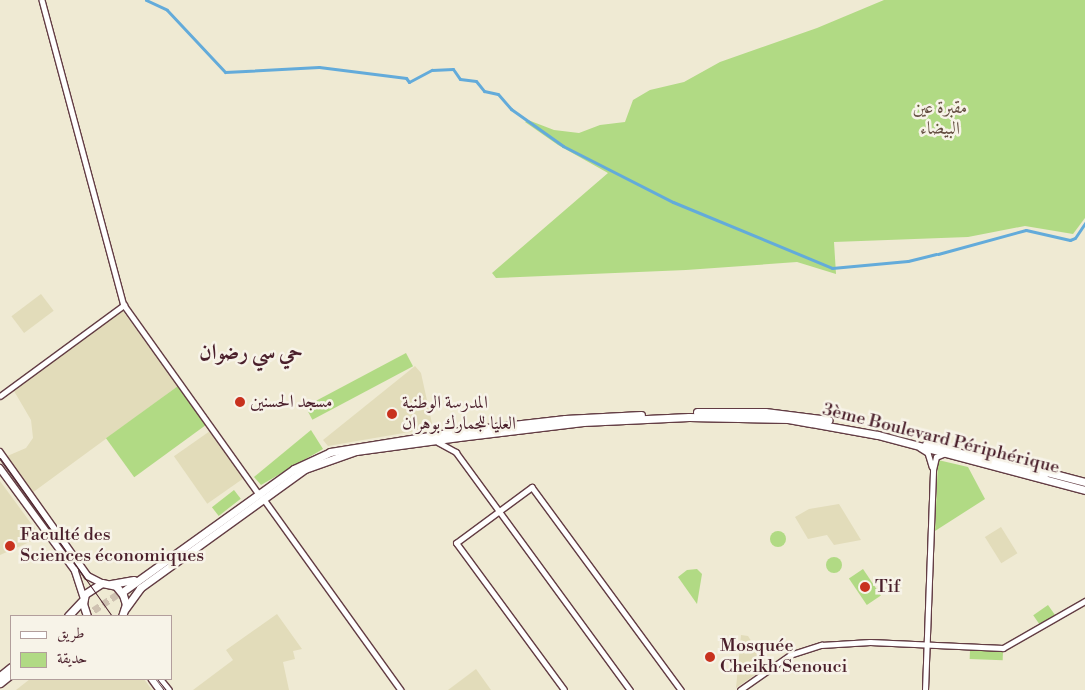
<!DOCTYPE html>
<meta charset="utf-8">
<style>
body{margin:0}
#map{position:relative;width:1085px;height:690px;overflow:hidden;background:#efead3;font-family:"Libre Bodoni",Amiri,serif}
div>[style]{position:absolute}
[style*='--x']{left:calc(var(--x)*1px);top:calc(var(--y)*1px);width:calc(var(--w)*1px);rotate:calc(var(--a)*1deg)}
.built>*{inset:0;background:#e2dcba;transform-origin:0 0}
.green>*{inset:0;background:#b1da84;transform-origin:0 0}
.round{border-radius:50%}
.canal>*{height:3px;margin:-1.5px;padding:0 1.5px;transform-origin:1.5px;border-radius:1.5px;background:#63abda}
.highway-tunnel>*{height:7px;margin-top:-3.5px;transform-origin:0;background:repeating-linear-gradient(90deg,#cec1b1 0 7px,transparent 0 10.5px)}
.roads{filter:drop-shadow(1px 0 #633d44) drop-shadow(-1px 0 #633d44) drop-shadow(0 1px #633d44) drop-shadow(0 -1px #633d44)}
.secondary>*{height:4.5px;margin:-2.25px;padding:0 2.25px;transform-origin:2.25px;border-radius:2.25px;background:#fff}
.primary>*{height:5.5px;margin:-2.75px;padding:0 2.75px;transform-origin:2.75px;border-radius:2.75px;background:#fff}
.highway>*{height:7px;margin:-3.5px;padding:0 3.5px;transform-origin:3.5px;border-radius:3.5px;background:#fff}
.tram>*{height:1px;margin:-0.5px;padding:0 0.5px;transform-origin:0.5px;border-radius:0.5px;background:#4a1f2b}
.dots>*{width:14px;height:14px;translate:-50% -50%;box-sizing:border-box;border:2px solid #f7f3e8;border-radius:50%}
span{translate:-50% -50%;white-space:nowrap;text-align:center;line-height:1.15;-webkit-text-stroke:5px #f7f3e8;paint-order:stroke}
.park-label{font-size:18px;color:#644e41}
.poi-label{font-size:18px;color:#4a1f2b}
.left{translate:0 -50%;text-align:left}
.street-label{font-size:18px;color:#4a1f2b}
.district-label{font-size:22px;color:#4a1f2b;font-weight:700}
.legend{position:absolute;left:10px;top:615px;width:162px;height:65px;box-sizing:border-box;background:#f7f3e8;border:1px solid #b29e9c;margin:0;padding:6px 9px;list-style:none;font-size:15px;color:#4a1f2b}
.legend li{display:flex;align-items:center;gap:10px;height:25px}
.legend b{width:25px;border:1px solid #b29e9c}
</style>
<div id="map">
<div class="built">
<i style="left:41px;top:294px;width:21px;height:37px;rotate:53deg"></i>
<i style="clip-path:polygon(122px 310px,178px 386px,32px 493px,5px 457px,26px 448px,33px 438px,31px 420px,14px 391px)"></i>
<i style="clip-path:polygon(415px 366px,421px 373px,433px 428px,328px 446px,323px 440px)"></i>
<i style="left:210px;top:431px;width:58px;height:44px;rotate:55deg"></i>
<i style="clip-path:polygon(0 481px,41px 537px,0 555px)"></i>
<i style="clip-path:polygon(839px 504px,861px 540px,834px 545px,827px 535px,808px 539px,795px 517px,809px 509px)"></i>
<i style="left:1001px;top:527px;width:31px;height:19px;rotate:58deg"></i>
<i style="clip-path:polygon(277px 614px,302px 649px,293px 651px,295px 659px,283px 662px,289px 690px,193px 690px,233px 660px,226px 650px)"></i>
<i style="clip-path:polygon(741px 635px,748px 636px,767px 666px,736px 688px)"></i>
<i style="clip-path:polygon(476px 669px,491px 690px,448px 690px)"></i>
<i style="clip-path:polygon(30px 679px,144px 679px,152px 690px,16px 690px)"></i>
</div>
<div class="green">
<i style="clip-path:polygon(884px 0,1085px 0,1085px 218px,1073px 234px,1025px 226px,968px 237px,834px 242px,836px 274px,797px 262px,686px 270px,496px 278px,492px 273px,608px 173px,558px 145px,525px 122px,528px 120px,554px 130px,579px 133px,600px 125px,625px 122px,633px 100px,650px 90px,684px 82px,720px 62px,817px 28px)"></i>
<i style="left:406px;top:353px;width:15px;height:114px;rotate:62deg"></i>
<i style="left:178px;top:386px;width:48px;height:89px;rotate:54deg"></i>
<i style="clip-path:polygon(311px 430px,323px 449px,261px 485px,254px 477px)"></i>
<i style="clip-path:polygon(938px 460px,968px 467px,985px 499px,935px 531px)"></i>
<i style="left:234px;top:490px;width:11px;height:28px;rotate:52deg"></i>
<i class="round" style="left:770px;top:531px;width:16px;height:16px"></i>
<i class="round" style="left:826px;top:557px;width:16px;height:16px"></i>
<i style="clip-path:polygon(697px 569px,702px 574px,697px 604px,678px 577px,687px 570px)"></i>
<i style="left:863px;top:569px;width:32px;height:17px;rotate:56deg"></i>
<i style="left:1048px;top:605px;width:12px;height:18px;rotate:55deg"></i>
<i style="left:970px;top:650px;width:33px;height:9px;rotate:2deg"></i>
</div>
<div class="canal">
<i style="--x:146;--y:0;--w:23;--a:25"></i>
<i style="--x:167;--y:10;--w:85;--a:46.9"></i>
<i style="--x:225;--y:72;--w:94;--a:-3"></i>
<i style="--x:319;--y:67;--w:88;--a:7.2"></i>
<i style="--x:406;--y:78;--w:5;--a:53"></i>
<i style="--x:409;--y:82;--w:26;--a:-28"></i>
<i style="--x:432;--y:70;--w:21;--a:-3"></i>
<i style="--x:453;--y:69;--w:12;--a:55"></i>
<i style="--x:460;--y:79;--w:16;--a:7"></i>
<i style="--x:476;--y:81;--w:13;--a:51"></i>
<i style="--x:484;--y:91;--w:14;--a:12"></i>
<i style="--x:498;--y:94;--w:20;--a:49"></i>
<i style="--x:511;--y:109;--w:64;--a:35.4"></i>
<i style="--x:563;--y:146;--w:123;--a:27"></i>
<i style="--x:673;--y:202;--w:172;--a:22.5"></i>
<i style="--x:832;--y:268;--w:76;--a:-5.3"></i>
<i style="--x:908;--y:261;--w:29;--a:-14"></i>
<i style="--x:938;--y:254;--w:91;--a:-15.3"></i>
<i style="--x:1026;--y:230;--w:45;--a:12.8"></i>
<i style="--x:1070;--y:240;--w:5;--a:-22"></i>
<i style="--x:1075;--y:238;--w:18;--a:-56"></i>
</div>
<div class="highway-tunnel">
<i style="--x:85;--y:616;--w:47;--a:-33.7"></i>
</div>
<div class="roads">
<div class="secondary">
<i style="--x:42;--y:0;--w:316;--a:75"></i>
<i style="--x:124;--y:305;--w:232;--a:54.5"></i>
<i style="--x:0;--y:396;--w:154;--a:-36.3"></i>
<i style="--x:438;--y:442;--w:21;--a:29"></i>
<i style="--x:456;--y:452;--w:295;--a:53.8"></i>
<i style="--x:920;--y:448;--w:9;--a:32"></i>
<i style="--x:928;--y:453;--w:14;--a:73"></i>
<i style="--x:263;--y:498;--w:236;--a:54.3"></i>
<i style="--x:564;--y:690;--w:182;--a:-126.3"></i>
<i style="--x:456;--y:543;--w:94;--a:-36.4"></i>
<i style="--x:532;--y:487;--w:252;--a:53.7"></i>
<i style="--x:740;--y:690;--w:61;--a:-35"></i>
<i style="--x:790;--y:655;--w:33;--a:-18"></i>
<i style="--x:821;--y:645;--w:49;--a:-3.5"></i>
<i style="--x:870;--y:642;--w:133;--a:2.6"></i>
<i style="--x:1003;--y:648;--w:95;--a:-29.8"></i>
<i style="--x:925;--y:690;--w:220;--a:-87.9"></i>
<i style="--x:933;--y:470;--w:13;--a:-77"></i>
<i style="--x:936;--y:457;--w:8;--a:-23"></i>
</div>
<div class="primary">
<i style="--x:0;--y:452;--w:152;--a:54.6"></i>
<i style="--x:88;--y:576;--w:16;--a:27"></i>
<i style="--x:0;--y:468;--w:127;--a:53.7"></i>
<i style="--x:75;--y:570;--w:28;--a:72"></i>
<i style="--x:152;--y:679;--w:14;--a:54"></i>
<i style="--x:160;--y:679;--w:14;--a:51"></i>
</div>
<div class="highway">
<i style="--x:697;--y:412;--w:68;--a:0"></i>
<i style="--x:765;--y:412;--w:64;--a:7.2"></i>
<i style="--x:926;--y:444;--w:122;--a:14.7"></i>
<i style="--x:1039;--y:470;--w:48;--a:14.6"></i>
<i style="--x:111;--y:584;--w:23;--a:-10"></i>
<i style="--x:125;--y:590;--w:208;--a:-35.6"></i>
<i style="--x:294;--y:469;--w:40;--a:-25"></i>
<i style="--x:330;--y:452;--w:132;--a:-9.2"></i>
<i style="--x:460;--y:431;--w:106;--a:-6.5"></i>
<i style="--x:565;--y:419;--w:76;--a:-3"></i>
<i style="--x:125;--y:609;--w:26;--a:-54"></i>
<i style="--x:140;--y:588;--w:203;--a:-35.8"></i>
<i style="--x:305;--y:469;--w:54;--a:-19.4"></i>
<i style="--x:356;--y:451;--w:104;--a:-7.7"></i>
<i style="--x:459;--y:437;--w:125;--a:-6.9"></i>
<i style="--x:583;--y:422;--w:106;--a:-2.7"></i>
<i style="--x:689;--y:417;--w:99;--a:1.2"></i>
<i style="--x:788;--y:419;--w:91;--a:10.1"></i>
<i style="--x:878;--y:435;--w:214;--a:14.9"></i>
<i style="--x:68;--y:616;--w:22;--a:-47"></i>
<i style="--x:87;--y:616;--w:13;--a:-108"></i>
<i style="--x:83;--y:604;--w:10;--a:-79"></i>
<i style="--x:85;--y:594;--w:20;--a:-33"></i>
<i style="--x:102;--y:583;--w:14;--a:12"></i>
<i style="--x:116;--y:586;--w:11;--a:52"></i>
<i style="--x:123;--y:595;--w:9;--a:72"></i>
<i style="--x:126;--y:604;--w:13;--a:108"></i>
<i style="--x:0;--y:676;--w:14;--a:-39"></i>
<i style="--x:0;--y:683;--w:14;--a:-39"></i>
</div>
</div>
<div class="tram">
<i style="--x:0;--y:458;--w:194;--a:54.7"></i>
<i style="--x:157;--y:679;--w:14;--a:51"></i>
</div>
<div class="dots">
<i style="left:240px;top:402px;background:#c8321e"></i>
<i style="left:392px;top:414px;background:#c8321e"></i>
<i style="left:10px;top:546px;background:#c8321e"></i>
<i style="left:865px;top:587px;background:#c8321e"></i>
<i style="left:710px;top:657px;background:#c8321e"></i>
</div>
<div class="park-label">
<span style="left:940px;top:119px">مقبرة عين<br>البيضاء</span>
</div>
<div class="poi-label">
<span class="left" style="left:250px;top:402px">مسجد الحسنين</span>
<span class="left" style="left:402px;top:414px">المدرسة الوطنية<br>العليا للجمارك بوهران</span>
<span class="left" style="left:20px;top:546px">Faculté des<br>Sciences économiques</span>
<span class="left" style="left:875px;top:587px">Tif</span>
<span class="left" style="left:720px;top:657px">Mosquée<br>Cheikh Senouci</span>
</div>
<div class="street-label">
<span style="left:941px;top:439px;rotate:14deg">3ème Boulevard Périphérique</span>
</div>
<div class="district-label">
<span style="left:251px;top:353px">حي سي رضوان</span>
</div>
<ul class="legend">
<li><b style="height:6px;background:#fff"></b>طريق</li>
<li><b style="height:14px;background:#b1da84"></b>حديقة</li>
</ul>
</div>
